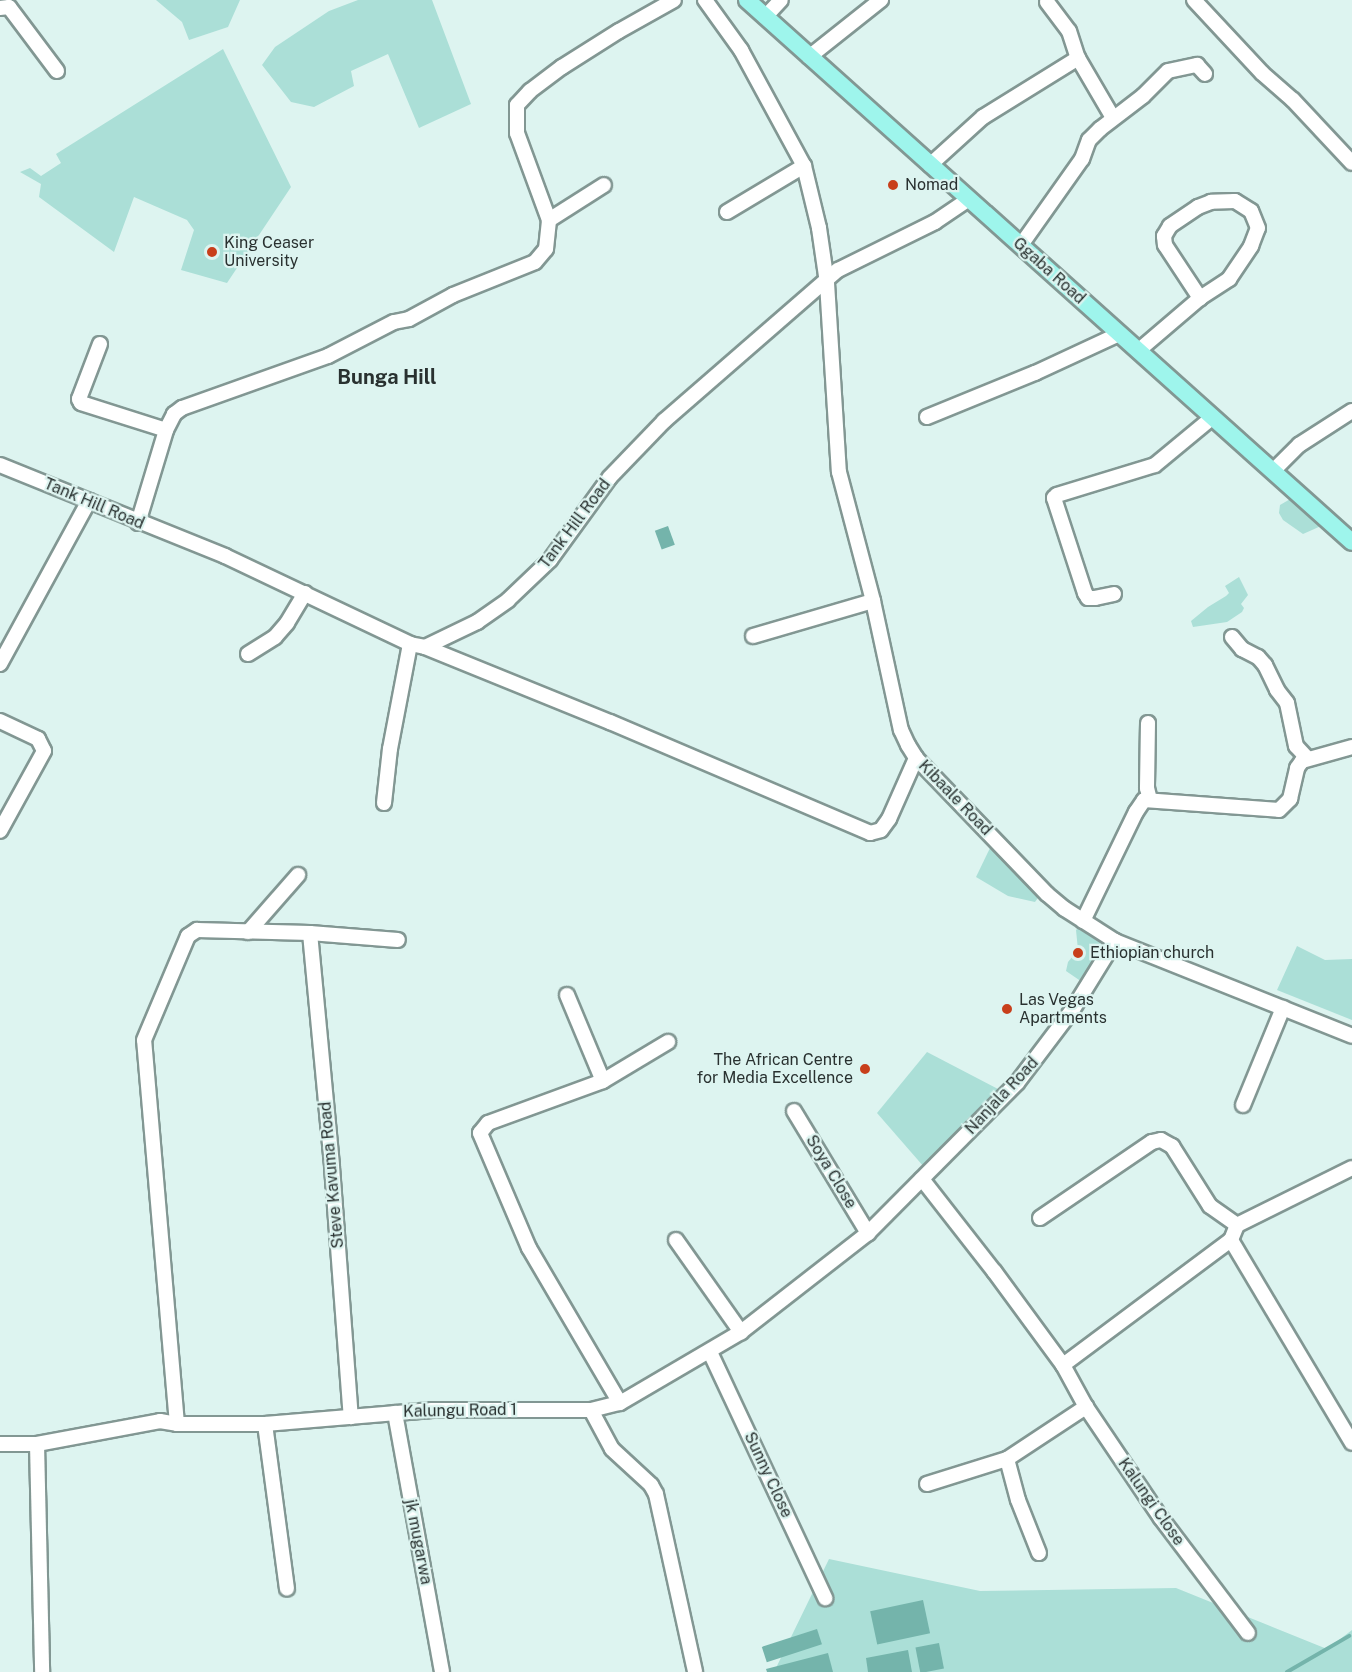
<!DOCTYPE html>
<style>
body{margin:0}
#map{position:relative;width:1352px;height:1672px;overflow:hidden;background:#ddf4f0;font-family:"Public Sans",sans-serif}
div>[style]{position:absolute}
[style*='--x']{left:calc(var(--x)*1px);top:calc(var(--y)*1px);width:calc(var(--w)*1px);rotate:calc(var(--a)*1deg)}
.green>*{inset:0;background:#abdfd7}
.water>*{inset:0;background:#74b4ab;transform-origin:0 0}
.stream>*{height:4px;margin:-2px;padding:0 2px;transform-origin:2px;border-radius:2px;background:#74b4ab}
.roads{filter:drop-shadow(2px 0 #829793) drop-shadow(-2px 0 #829793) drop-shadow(0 2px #829793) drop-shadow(0 -2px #829793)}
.minor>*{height:14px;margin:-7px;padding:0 7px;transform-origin:7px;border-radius:7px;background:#fff}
.major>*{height:16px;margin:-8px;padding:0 8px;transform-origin:8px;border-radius:8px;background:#9ef5ec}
.dots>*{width:16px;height:16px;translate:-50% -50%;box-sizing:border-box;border:3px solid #ddf4f0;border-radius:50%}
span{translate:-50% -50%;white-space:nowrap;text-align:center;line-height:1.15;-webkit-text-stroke:4.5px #ddf4f0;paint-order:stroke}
.poi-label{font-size:16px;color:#293130}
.left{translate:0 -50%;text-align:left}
.right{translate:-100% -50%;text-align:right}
.street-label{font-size:16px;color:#293130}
.quarter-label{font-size:20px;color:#293130;font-weight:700}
</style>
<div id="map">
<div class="green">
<i style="clip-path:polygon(156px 0,240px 0,228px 27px,189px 40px,182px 22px)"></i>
<i style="clip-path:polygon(358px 0,432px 0,471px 104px,419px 128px,388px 54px,351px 71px,354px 86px,314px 107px,291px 102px,262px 65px,275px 47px,329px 11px)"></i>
<i style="clip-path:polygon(223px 49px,291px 187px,227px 283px,181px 270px,194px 230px,187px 220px,134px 197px,114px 252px,39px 197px,41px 184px,20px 172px,30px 168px,41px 176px,61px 163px,56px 154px)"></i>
<i style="clip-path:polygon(1292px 498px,1322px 523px,1321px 526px,1303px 534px,1283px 520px,1279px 513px,1280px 505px)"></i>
<i style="clip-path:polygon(1239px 577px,1248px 595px,1241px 604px,1244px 608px,1242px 612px,1227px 622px,1193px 627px,1191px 621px,1208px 607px,1226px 596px,1229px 593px,1225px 586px)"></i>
<i style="clip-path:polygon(997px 847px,1040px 895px,1035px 902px,1008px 896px,976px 877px,990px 848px)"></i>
<i style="clip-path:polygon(1082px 924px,1109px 941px,1085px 984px,1066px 971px,1068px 962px,1078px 950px,1076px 930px)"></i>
<i style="clip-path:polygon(1297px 946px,1325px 960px,1352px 959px,1352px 1020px,1277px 990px)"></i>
<i style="clip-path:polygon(927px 1052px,998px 1089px,924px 1167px,877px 1113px)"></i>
<i style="clip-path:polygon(829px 1559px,980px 1591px,1176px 1588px,1327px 1649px,1352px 1630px,1352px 1672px,774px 1672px)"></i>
</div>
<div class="water">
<i style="left:668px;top:526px;width:20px;height:14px;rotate:70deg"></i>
<i style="left:923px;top:1600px;width:34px;height:54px;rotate:78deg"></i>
<i style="left:817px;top:1629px;width:16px;height:58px;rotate:72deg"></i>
<i style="left:939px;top:1643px;width:26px;height:24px;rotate:79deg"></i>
<i style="clip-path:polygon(908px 1650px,912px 1672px,868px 1672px,866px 1658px)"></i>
<i style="clip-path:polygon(828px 1653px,833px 1672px,767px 1672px,766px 1669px)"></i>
</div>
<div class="stream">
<i style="--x:1287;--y:1672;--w:72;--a:-30.1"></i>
</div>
<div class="roads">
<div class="minor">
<i style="--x:705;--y:0;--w:62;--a:54.2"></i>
<i style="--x:741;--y:50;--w:132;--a:61.5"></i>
<i style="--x:804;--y:166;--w:64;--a:76.4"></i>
<i style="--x:819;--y:228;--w:56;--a:81.7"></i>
<i style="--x:827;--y:283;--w:189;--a:86.4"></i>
<i style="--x:839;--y:472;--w:133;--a:75.2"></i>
<i style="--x:873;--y:601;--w:132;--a:77.8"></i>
<i style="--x:901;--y:730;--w:17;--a:65"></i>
<i style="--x:908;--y:745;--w:15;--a:58"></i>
<i style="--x:916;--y:758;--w:189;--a:46.1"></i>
<i style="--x:1047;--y:894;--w:23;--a:40"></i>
<i style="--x:1065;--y:909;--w:59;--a:32.6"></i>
<i style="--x:1115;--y:941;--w:255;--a:21.8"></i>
<i style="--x:1194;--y:0;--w:100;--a:47"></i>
<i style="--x:1262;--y:73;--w:41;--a:41.1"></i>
<i style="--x:1293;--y:100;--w:86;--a:46.9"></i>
<i style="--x:1047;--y:2;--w:36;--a:53"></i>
<i style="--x:1069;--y:31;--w:28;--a:72"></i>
<i style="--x:1078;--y:58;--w:69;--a:59.7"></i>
<i style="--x:0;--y:8;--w:9;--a:-6"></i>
<i style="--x:9;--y:7;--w:80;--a:53.1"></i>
<i style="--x:765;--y:17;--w:23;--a:-47"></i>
<i style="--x:809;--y:57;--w:92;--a:-38.4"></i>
<i style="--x:930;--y:165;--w:72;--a:-42.2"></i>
<i style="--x:983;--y:117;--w:112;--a:-31.8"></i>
<i style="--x:727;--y:212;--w:90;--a:-30.9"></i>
<i style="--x:549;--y:220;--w:65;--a:-32.5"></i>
<i style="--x:1021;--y:245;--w:105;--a:-54.7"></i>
<i style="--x:1082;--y:159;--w:20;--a:-70"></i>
<i style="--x:1089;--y:140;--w:16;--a:-45"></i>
<i style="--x:1100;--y:129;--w:54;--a:-37.5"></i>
<i style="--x:1143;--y:96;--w:35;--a:-45"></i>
<i style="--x:1168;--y:71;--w:30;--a:-12"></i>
<i style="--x:1197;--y:65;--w:12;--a:48"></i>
<i style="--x:100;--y:344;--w:59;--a:110.9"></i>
<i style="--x:79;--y:399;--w:4;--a:63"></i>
<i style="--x:81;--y:403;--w:89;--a:17.6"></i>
<i style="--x:1138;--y:351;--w:82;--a:-40.5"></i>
<i style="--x:1200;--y:298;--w:35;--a:-33"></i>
<i style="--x:1229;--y:279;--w:40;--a:-56"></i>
<i style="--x:1251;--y:246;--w:19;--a:-69"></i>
<i style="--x:1258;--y:228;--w:18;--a:-112"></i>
<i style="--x:1251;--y:211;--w:19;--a:-148"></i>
<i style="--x:1235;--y:201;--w:24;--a:178"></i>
<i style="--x:1211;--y:202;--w:14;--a:159"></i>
<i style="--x:1198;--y:207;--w:34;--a:146"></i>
<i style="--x:1170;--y:226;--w:12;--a:121"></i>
<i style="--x:1164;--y:236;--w:9;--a:84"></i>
<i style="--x:1165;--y:245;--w:64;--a:56.6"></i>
<i style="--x:927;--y:417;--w:117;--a:-22.2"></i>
<i style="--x:1035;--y:373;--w:93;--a:-24.9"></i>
<i style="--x:0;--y:465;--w:243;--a:22"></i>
<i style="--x:225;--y:556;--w:205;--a:25.4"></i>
<i style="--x:410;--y:644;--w:15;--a:11"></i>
<i style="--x:425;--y:647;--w:200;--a:22.1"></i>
<i style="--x:610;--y:722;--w:283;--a:23.1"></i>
<i style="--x:870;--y:833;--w:11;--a:-15"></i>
<i style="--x:881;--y:830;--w:14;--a:-54"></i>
<i style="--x:889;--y:819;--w:67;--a:-66.1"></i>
<i style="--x:1273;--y:471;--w:37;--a:-45"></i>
<i style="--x:1299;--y:445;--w:63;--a:-32.7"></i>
<i style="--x:138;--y:523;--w:97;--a:-73.2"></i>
<i style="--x:166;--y:430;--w:18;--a:-63"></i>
<i style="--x:174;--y:414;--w:10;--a:-37"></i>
<i style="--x:182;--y:408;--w:155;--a:-19.6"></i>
<i style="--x:328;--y:356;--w:74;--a:-27.3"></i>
<i style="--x:394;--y:322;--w:15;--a:-11"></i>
<i style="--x:409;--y:319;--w:50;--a:-28.6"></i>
<i style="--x:453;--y:295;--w:88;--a:-21.9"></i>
<i style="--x:535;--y:262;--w:17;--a:-50"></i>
<i style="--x:546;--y:249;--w:29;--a:-84"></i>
<i style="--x:549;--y:220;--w:93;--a:-110.2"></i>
<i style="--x:517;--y:133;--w:28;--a:-90"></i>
<i style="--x:517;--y:105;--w:19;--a:-47"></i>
<i style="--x:530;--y:91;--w:40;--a:-37"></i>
<i style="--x:562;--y:67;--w:67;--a:-32.3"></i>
<i style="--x:619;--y:31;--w:63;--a:-29.4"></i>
<i style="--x:1114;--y:594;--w:19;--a:168"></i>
<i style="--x:1095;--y:598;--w:7;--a:180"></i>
<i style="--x:1088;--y:598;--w:6;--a:-121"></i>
<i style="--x:1085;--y:593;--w:100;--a:-108.1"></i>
<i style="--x:1054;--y:498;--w:4;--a:-45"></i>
<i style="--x:1057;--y:495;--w:102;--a:-17"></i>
<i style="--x:1155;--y:465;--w:75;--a:-39.6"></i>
<i style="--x:753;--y:636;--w:125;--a:-16.3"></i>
<i style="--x:1232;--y:637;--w:16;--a:50"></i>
<i style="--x:1242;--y:649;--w:18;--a:27"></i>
<i style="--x:1258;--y:657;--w:11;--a:49"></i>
<i style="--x:1265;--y:665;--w:28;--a:64"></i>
<i style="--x:1277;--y:690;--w:16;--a:52"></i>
<i style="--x:1287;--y:703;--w:44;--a:78.2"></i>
<i style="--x:1296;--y:746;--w:16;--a:47"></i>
<i style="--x:425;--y:647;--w:58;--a:-25.7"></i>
<i style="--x:477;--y:622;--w:38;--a:-35"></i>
<i style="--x:508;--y:600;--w:58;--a:-43.6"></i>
<i style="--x:550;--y:560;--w:102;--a:-54.1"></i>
<i style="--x:610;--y:477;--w:78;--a:-46"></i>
<i style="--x:664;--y:421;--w:230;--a:-41"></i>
<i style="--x:838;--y:270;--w:108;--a:-26.3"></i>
<i style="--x:935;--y:222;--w:41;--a:-34.1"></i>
<i style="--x:248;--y:654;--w:32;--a:-32"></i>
<i style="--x:275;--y:637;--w:18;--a:-49"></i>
<i style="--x:287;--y:623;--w:35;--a:-59"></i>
<i style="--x:0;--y:664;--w:186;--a:-61.4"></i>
<i style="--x:0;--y:721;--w:42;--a:25.3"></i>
<i style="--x:38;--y:739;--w:13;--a:63"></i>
<i style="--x:44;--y:751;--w:91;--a:118.8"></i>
<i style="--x:1148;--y:723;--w:65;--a:90.9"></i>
<i style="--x:1147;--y:788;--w:12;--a:76"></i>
<i style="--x:384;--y:803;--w:54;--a:-83.7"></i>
<i style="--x:390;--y:749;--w:107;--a:-79.2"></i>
<i style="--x:1083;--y:921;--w:121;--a:-64.1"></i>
<i style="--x:1136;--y:812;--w:14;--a:-56"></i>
<i style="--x:1144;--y:800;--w:135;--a:4.2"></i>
<i style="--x:1279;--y:810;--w:16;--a:-45"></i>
<i style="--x:1290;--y:799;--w:32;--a:-77"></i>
<i style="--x:1297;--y:768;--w:9;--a:-54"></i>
<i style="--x:1302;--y:761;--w:52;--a:-15.6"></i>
<i style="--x:248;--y:932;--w:76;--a:-48.7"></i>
<i style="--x:310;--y:933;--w:235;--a:84.6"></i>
<i style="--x:332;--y:1167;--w:251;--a:85.7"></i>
<i style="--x:567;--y:995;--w:93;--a:67.3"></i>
<i style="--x:1243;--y:1105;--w:105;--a:-67.6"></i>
<i style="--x:794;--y:1111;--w:143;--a:58.8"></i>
<i style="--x:922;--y:1179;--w:117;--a:52"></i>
<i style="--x:994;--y:1271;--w:117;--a:53.7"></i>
<i style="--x:1063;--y:1365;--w:48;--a:61.3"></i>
<i style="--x:1086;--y:1407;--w:134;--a:56"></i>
<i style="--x:1161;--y:1518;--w:144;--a:52.9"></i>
<i style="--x:1040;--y:1218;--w:135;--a:-34.2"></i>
<i style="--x:1152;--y:1142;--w:9;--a:-13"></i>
<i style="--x:1161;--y:1140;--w:13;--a:29"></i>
<i style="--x:1172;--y:1146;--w:71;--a:57.7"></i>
<i style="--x:1210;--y:1206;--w:33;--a:35"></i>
<i style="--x:676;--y:1240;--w:113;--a:54.8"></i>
<i style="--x:1231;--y:1240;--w:236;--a:59.2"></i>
<i style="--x:710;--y:1352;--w:272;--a:64.9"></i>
<i style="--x:1063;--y:1365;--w:209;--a:-36.7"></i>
<i style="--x:1231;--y:1240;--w:16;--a:-68"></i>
<i style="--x:1237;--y:1225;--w:128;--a:-26.4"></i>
<i style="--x:620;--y:1403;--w:180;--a:-120.4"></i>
<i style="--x:529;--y:1248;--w:125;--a:-113.1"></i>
<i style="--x:480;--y:1133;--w:13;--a:-51"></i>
<i style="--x:488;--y:1123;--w:122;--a:-20.1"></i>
<i style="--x:603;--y:1081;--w:76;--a:-31"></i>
<i style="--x:591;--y:1410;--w:44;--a:61.7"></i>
<i style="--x:612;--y:1449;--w:53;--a:42.7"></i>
<i style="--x:651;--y:1485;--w:10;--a:61"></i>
<i style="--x:656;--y:1494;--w:182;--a:77.6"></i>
<i style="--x:395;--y:1413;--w:263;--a:79.7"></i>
<i style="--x:177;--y:1424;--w:385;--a:-94.9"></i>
<i style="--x:144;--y:1040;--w:113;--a:-67.1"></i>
<i style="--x:188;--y:936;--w:11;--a:-34"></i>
<i style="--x:197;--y:930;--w:113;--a:1.5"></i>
<i style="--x:310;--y:933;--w:88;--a:4.5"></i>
<i style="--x:265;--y:1424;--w:166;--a:82.4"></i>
<i style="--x:0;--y:1444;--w:37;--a:0"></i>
<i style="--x:37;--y:1444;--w:125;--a:-10.6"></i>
<i style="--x:160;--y:1421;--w:17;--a:10"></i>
<i style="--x:177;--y:1424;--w:88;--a:0"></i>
<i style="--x:265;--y:1424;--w:168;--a:-4.8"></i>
<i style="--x:432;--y:1410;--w:159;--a:0"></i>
<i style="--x:591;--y:1410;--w:30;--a:-14"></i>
<i style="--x:620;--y:1403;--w:140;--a:-30.4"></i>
<i style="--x:741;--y:1332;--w:161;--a:-37.9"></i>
<i style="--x:868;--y:1233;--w:211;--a:-45.2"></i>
<i style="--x:1017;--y:1083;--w:93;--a:-52.9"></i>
<i style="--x:1073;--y:1009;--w:80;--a:-58.3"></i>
<i style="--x:37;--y:1444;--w:228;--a:88.7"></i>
<i style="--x:1007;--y:1459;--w:42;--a:75"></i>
<i style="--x:1018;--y:1500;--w:57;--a:68.4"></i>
<i style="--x:927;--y:1484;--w:84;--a:-17.4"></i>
<i style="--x:1007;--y:1459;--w:95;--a:-33.4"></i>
</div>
<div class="major">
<i style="--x:747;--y:0;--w:812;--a:41.86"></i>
</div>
</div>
<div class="dots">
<i style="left:893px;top:185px;background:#c83f1b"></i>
<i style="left:212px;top:252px;background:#c83f1b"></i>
<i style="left:1078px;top:953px;background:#c83f1b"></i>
<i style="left:1007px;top:1009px;background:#c83f1b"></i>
<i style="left:865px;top:1069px;background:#c83f1b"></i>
</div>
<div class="poi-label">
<span class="left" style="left:905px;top:185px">Nomad</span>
<span class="left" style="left:224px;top:252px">King Ceaser<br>University</span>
<span class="left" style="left:1090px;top:953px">Ethiopian church</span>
<span class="left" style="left:1019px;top:1009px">Las Vegas<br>Apartments</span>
<span class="right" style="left:853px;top:1069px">The African Centre<br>for Media Excellence</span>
</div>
<div class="street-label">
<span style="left:1049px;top:271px;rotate:42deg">Ggaba Road</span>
<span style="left:94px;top:504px;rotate:23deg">Tank Hill Road</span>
<span style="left:575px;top:524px;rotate:-53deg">Tank Hill Road</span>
<span style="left:955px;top:798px;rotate:46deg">Kibaale Road</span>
<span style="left:1002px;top:1096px;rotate:-47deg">Nanjala Road</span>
<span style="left:831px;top:1172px;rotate:59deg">Soya Close</span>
<span style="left:332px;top:1175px;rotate:-95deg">Steve Kavuma Road</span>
<span style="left:460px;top:1411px;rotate:-1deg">Kalungu Road 1</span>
<span style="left:768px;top:1475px;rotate:65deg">Sunny Close</span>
<span style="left:1151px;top:1502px;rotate:55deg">Kalungi Close</span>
<span style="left:418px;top:1542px;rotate:79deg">jk mugarwa</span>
</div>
<div class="quarter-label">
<span style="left:387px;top:377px">Bunga Hill</span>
</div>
</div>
